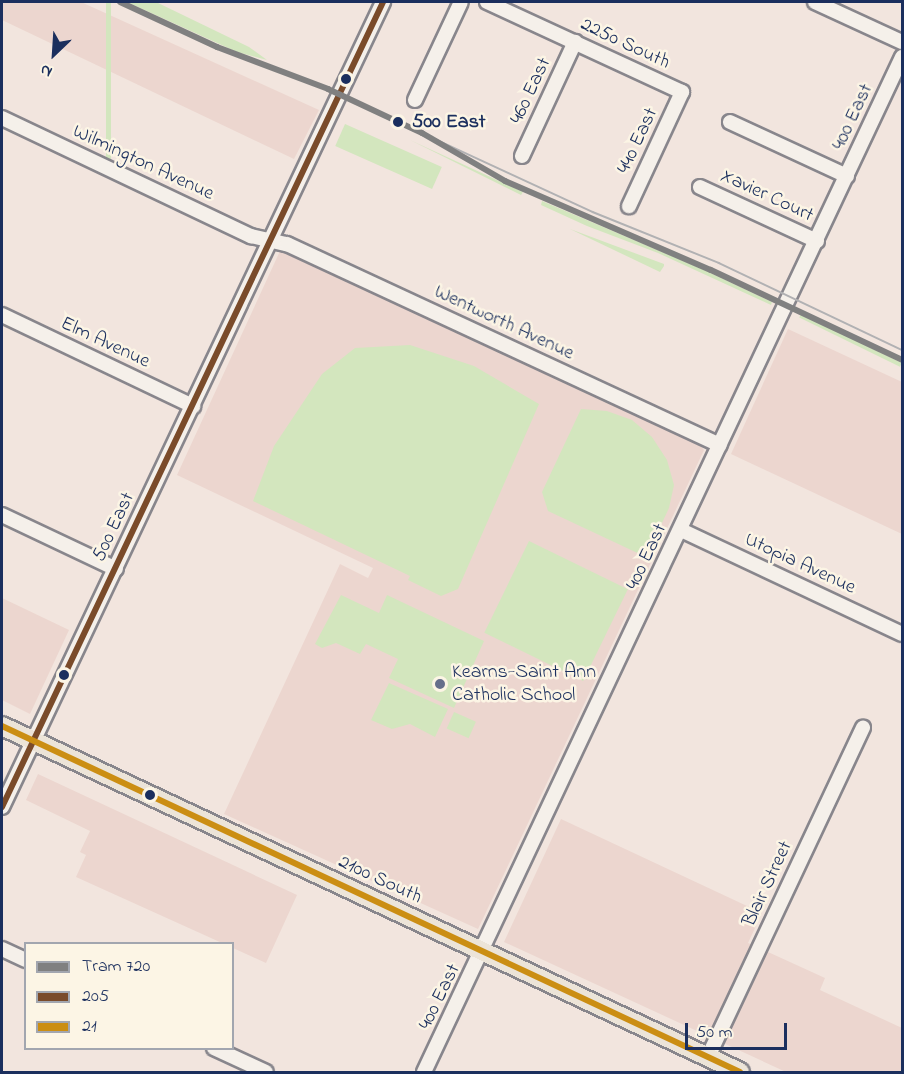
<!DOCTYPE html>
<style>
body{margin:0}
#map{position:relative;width:904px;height:1074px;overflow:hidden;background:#f2e5de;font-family:"Indie Flower",sans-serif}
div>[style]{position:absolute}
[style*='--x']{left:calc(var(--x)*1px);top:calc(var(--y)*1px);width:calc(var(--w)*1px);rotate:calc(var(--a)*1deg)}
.built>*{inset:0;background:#ecd6cf}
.green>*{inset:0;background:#d3e6be;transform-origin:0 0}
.roads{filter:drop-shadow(2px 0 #88868c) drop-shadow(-2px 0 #88868c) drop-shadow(0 2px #88868c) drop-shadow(0 -2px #88868c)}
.minor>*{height:14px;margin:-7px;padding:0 7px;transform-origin:7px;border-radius:7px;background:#f5f0ea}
.major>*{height:18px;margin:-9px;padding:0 9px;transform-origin:9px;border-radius:9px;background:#ece4d8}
.tram>*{height:1.5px;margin:-0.75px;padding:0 0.75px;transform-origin:0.75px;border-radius:0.75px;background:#b1b1b3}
.bus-1>*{height:6px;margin:-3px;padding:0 3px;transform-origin:3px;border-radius:3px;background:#7a4b2a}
.bus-2>*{height:6px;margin:-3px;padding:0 3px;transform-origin:3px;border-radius:3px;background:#cb8e13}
.tram-1>*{height:6px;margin:-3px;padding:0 3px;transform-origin:3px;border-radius:3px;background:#808080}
.dots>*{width:16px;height:16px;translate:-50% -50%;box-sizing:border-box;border:3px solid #fcf5e5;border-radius:50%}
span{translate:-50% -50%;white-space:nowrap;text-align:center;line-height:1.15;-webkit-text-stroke:5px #fcf5e5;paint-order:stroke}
.street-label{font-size:20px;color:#1b2f5e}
.stop-label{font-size:20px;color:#1b2f5e;font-weight:700}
.left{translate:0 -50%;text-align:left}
.poi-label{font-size:20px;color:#1b2f5e}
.frame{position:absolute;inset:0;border:3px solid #1b2f5e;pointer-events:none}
.legend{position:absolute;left:24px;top:942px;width:210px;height:108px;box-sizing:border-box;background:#fcf5e5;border:2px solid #a2a6af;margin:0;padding:8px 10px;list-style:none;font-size:18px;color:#1b2f5e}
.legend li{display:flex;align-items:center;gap:12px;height:30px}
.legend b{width:30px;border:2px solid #a2a6af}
.north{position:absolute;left:24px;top:24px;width:60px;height:60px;-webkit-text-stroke:4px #fcf5e5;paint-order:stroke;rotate:205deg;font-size:16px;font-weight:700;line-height:24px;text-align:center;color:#1b2f5e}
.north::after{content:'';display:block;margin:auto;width:21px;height:27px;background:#1b2f5e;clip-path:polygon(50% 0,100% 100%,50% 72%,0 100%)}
.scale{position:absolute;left:685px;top:1023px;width:102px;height:27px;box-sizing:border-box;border:3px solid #1b2f5e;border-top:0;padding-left:8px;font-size:18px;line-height:21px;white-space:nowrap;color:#1b2f5e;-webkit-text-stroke:4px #fcf5e5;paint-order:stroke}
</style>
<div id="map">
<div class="built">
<i style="clip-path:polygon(2px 2px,81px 2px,319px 110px,294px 159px,2px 20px)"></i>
<i style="clip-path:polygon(280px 251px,699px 444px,704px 450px,478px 929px,224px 814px,340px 564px,368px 578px,373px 568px,177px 475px)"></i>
<i style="clip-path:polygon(788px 329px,902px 382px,902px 534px,731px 454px)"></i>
<i style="clip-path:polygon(2px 598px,69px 630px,30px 714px,2px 700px)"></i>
<i style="clip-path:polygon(38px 774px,297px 895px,266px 963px,233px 948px,232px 944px,222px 943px,76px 877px,86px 855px,80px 852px,90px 831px,26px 800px)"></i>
<i style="clip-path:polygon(561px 819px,762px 913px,748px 943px,825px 978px,820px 990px,902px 1028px,902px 1072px,786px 1072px,504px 942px)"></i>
</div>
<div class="green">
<i style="left:106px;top:2px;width:5px;height:168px"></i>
<i style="clip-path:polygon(127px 2px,156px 2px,249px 47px,267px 60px,237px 52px)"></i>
<i style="left:345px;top:124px;width:106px;height:24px;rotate:24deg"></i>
<i style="clip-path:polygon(410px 140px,523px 192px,521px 195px)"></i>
<i style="clip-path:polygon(542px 201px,700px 268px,772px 302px,771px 305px,658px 253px,587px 226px,541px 205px)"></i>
<i style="clip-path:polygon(570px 229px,664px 264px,664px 266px,660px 272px)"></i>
<i style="left:801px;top:314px;width:112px;height:4px;rotate:26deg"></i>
<i style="clip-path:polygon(410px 345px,474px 366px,539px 404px,458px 589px,441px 596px,408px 580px,410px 576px,253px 501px,274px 446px,322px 374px,355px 348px)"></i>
<i style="clip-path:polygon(581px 409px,607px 411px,632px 420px,652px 437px,667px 460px,674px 485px,669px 508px,646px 557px,548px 511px,542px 492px)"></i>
<i style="left:529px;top:541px;width:110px;height:102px;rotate:26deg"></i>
<i style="clip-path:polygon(341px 595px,379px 613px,387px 595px,484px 641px,454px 708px,389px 678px,398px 659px,366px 644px,360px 654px,336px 643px,322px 648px,315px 644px)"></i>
<i style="clip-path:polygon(389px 683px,448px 709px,435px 737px,410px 724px,392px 729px,371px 720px)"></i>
<i style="left:454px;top:712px;width:24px;height:18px;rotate:24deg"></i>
</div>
<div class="roads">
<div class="minor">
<i style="--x:487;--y:2;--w:215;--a:24.8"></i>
<i style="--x:682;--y:92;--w:126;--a:114.9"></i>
<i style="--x:815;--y:2;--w:96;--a:24.7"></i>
<i style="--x:415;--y:100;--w:108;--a:-64.9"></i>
<i style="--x:2;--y:118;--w:276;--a:25.4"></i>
<i style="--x:251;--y:236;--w:37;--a:13"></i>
<i style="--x:287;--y:244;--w:477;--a:24.9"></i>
<i style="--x:730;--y:122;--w:129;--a:24.8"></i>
<i style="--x:522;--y:156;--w:126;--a:-65.1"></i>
<i style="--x:700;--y:187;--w:129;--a:24.8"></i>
<i style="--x:2;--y:315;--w:212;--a:25.5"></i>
<i style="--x:2;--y:515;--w:126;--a:25.3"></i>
<i style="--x:681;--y:530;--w:244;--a:25.2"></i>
<i style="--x:2;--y:807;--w:891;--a:-64.67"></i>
<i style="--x:2;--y:949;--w:26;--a:25"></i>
<i style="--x:214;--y:1048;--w:57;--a:24.8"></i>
<i style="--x:708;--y:1057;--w:364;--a:-64.8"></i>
<i style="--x:424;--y:1072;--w:1122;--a:-64.78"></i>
</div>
<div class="major">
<i style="--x:2;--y:726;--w:815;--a:25.12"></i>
</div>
</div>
<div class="tram">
<i style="--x:422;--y:133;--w:188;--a:24.8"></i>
<i style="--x:593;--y:212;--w:136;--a:22"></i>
<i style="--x:719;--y:263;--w:203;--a:25.4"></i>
</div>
<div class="bus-1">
<i style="--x:2;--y:807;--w:891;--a:-64.67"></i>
</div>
<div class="bus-2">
<i style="--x:2;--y:726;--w:815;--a:25.12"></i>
</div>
<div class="tram-1">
<i style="--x:120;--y:2;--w:107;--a:24.9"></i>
<i style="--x:217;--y:47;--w:119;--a:20.7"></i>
<i style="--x:328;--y:89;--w:104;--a:25.1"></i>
<i style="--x:422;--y:133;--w:96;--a:30"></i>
<i style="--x:505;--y:181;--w:224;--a:23.4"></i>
<i style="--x:711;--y:270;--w:211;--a:25.2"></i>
</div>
<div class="dots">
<i style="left:346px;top:79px;background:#1b2f5e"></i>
<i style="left:398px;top:122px;background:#1b2f5e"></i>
<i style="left:64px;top:675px;background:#1b2f5e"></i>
<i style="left:440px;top:684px;background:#666f8b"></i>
<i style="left:150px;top:795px;background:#1b2f5e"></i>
</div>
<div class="street-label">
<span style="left:625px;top:44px;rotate:25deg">2250 South</span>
<span style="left:531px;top:91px;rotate:-65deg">460 East</span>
<span style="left:853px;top:117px;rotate:-65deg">400 East</span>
<span style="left:638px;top:141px;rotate:-65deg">440 East</span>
<span style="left:143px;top:163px;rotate:25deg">Wilmington Avenue</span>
<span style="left:767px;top:196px;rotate:25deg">Xavier Court</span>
<span style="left:504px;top:323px;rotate:25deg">Wentworth Avenue</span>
<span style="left:105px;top:343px;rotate:25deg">Elm Avenue</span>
<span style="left:114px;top:527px;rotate:-65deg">500 East</span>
<span style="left:647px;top:557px;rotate:-65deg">400 East</span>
<span style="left:800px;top:564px;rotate:25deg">Utopia Avenue</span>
<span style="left:380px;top:880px;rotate:25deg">2100 South</span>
<span style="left:768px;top:884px;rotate:-65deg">Blair Street</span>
<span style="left:440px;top:997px;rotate:-64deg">400 East</span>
</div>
<div class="stop-label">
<span class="left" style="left:412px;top:122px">500 East</span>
</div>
<div class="poi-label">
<span class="left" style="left:452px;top:684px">Kearns-Saint Ann<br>Catholic School</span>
</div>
<div class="frame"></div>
<ul class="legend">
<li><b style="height:8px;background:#808080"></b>Tram 720</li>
<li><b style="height:8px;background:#7a4b2a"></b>205</li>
<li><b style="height:8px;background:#cb8e13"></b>21</li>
</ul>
<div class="north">N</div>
<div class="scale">50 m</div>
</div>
